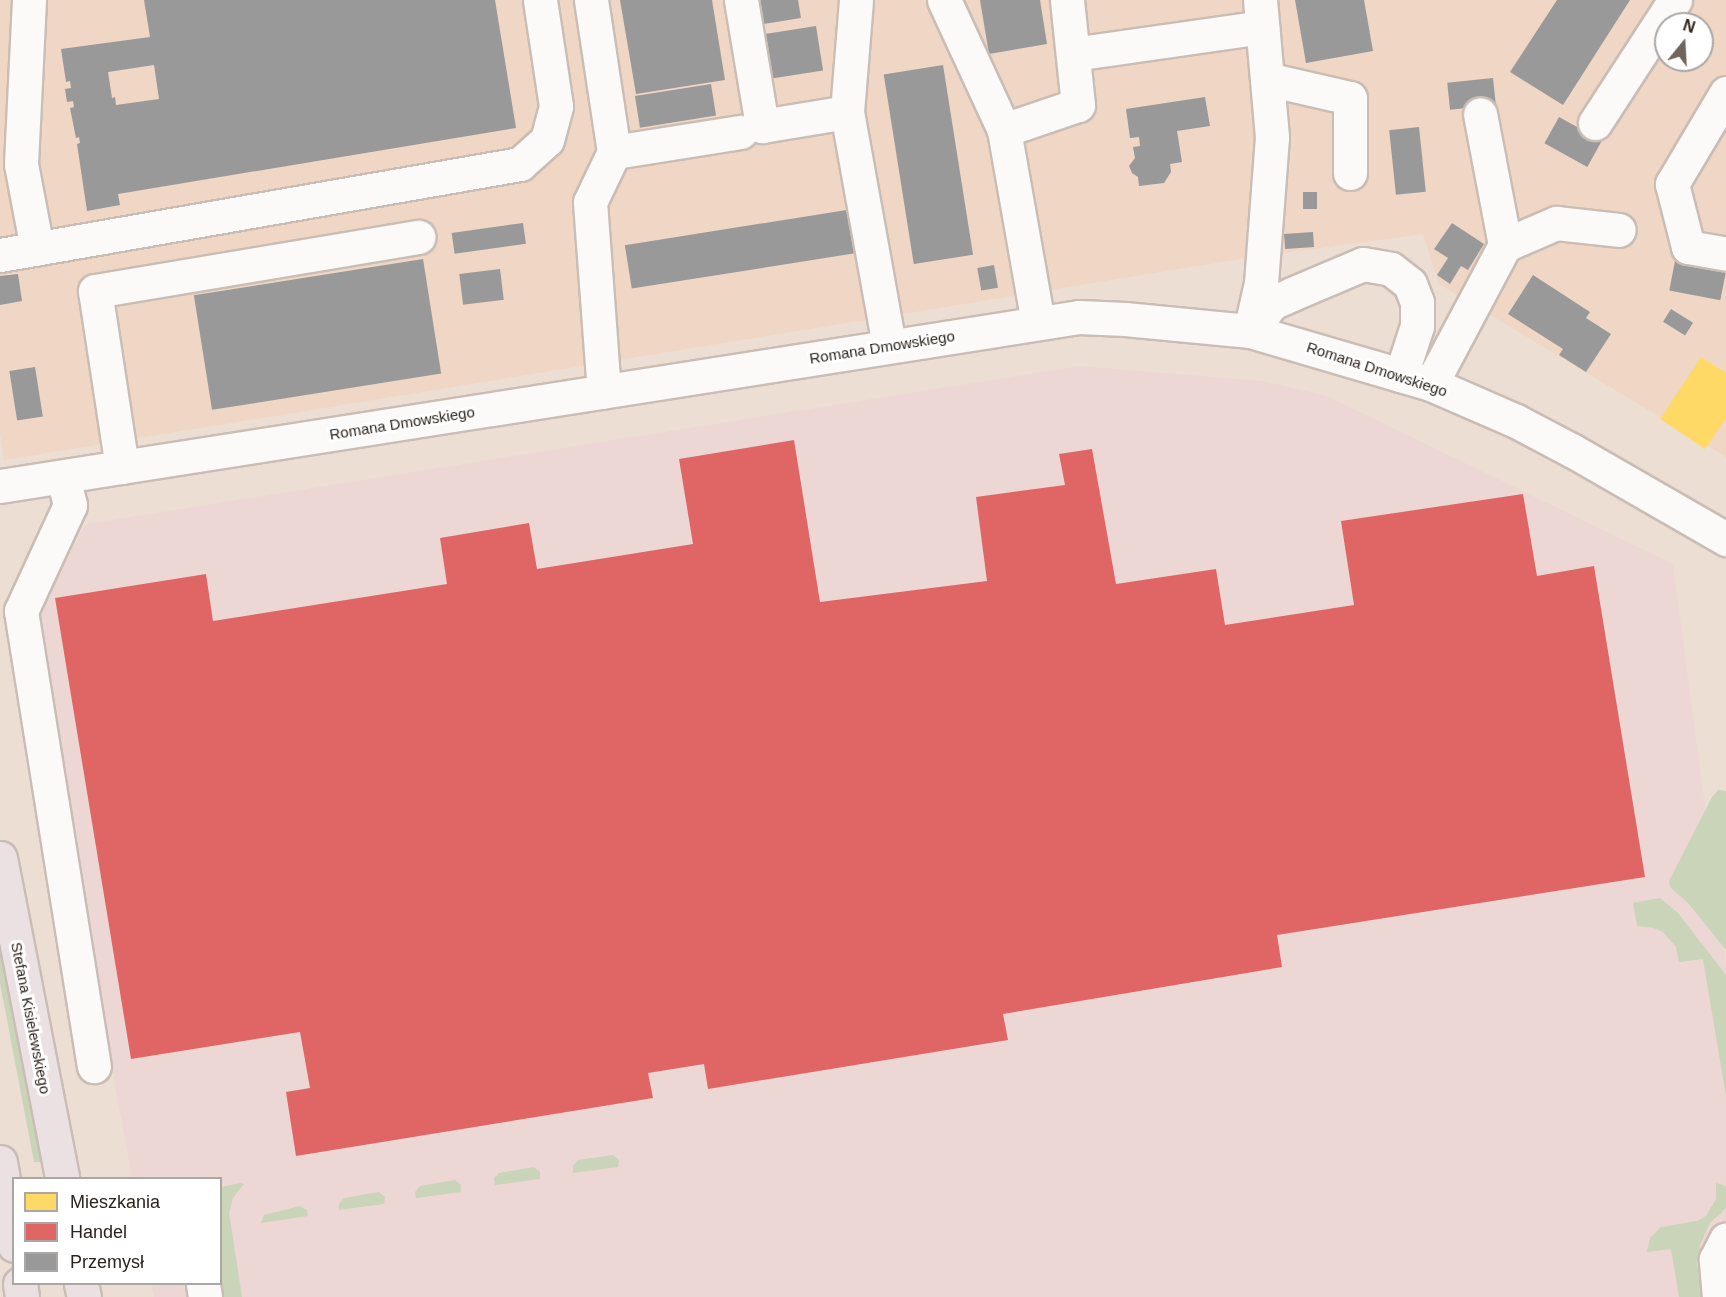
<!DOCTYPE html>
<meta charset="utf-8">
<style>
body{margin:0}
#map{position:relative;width:1726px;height:1297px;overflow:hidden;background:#edded3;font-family:Arial,sans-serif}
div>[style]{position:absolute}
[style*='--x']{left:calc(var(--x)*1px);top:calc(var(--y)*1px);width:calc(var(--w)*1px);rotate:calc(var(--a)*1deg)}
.commercial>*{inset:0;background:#ecd7d5}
.built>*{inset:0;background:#f0d6c4}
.green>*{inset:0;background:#c9d4b9}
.homes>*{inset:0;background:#ffd966}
.shops>*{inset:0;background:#e06666}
.industry>*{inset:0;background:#999;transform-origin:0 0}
.roads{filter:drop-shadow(2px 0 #c9bdb5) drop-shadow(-2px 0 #c9bdb5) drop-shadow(0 2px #c9bdb5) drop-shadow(0 -2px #c9bdb5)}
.minor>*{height:33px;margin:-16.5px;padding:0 16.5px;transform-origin:16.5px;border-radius:16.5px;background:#fcfaf8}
.major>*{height:33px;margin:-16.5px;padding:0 16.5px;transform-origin:16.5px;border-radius:16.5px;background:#ece1e2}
span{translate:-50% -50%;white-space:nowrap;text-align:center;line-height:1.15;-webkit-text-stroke:6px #fff;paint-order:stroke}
.street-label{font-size:15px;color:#2d231c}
.legend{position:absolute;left:12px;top:1177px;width:210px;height:108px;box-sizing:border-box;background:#fff;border:2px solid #aba7a4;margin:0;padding:8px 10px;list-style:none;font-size:18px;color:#2d231c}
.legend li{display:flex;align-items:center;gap:12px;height:30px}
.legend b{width:30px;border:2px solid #aba7a4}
.north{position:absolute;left:1654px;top:12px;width:60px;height:60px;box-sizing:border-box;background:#fff;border:2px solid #aba7a4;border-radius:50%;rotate:18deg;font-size:16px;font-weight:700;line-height:24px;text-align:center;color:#2d231c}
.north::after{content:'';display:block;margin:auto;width:21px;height:27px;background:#70645c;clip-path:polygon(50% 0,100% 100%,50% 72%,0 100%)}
</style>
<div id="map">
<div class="commercial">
<i style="clip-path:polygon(1079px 366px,1262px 381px,1327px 396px,1673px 564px,1726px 966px,1726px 1297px,154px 1297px,151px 1284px,220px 1284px,220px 1178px,132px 1178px,31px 627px,86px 524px)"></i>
</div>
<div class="built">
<i style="clip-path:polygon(evenodd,0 0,1726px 0,1726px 457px,1439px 284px,1423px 234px,1241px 259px,4px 460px,0 434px,0 0,1666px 24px,1702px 24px,1702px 60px,1666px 60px,1666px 24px)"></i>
</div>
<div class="green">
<i style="clip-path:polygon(1718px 790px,1726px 791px,1726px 950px,1688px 903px,1670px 887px,1669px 881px,1712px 797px)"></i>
<i style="clip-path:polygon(1660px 898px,1678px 913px,1726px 975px,1726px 1096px,1703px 959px,1679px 962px,1676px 947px,1663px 932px,1654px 928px,1637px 926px,1633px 903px)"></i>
<i style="clip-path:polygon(0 923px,42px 1162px,34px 1162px,0 983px)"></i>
<i style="clip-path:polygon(613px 1155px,619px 1160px,618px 1167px,573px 1173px,573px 1166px,578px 1160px)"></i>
<i style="clip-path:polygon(534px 1167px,540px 1172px,540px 1179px,495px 1185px,494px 1178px,499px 1173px)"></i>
<i style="clip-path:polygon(455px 1180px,461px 1185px,461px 1192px,416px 1198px,415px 1192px,420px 1186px)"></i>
<i style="clip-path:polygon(241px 1183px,244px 1184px,233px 1198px,229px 1213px,242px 1297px,221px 1297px,219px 1284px,221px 1187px)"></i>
<i style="clip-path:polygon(1716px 1183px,1726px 1186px,1726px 1208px,1710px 1223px,1700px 1245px,1697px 1264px,1702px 1297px,1679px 1297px,1671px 1249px,1647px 1252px,1650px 1238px,1661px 1227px,1697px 1221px,1706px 1216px,1716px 1199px)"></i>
<i style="clip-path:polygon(379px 1192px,385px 1197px,384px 1204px,339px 1210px,339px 1204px,344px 1198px)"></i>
<i style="clip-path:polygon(300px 1206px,307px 1210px,308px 1216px,261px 1223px,264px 1215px)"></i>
</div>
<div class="homes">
<i style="clip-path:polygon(1701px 357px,1726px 373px,1726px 418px,1705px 449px,1660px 419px)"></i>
</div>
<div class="shops">
<i style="clip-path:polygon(794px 440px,820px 602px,987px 581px,976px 497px,1065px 485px,1059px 454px,1092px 449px,1116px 584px,1216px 569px,1225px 625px,1354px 605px,1341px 521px,1523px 494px,1537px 576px,1594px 566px,1645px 877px,1277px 935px,1282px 967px,1003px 1014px,1008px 1040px,708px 1089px,704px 1064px,648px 1073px,653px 1098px,296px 1156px,286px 1092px,310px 1088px,300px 1032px,131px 1059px,55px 598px,206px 574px,213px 621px,447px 584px,440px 538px,529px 523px,537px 569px,693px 544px,679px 459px)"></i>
</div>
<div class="industry">
<i style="clip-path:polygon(evenodd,144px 0,495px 0,516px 128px,118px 194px,120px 205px,87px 211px,77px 144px,80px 143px,79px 137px,76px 138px,70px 108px,74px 107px,73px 101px,67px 102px,65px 89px,71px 88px,70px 81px,66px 82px,61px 49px,150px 37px,144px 0,154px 65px,159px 99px,116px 105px,115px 97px,112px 98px,108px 72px,154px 65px)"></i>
<i style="clip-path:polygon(620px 0,712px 0,725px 80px,636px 94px)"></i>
<i style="clip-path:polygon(754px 0,798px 0,801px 18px,758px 25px)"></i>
<i style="clip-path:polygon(980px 0,1040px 0,1047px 44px,989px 54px)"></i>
<i style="clip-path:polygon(1295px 0,1364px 0,1373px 51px,1306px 63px)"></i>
<i style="clip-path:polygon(1557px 0,1630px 0,1563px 105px,1510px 72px)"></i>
<i style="left:816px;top:26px;width:45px;height:66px;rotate:81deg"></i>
<i style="left:943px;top:65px;width:192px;height:60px;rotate:81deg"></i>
<i style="left:1493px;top:78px;width:27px;height:46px;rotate:84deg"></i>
<i style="left:711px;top:84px;width:32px;height:77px;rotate:81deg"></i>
<i style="clip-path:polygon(1205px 97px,1210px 126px,1177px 131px,1182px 162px,1170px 164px,1171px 172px,1164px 183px,1139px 186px,1138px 177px,1132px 173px,1129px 166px,1135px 158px,1133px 147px,1140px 146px,1139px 137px,1130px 138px,1126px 109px)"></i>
<i style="left:1559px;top:117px;width:49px;height:30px;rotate:29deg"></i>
<i style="left:1419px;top:127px;width:65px;height:30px;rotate:84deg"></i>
<i style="left:1303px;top:192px;width:14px;height:17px"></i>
<i style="left:853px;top:209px;width:44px;height:231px;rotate:81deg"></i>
<i style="left:523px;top:223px;width:21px;height:72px;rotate:82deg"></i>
<i style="clip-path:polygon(1452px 223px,1484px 244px,1468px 270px,1461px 266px,1450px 284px,1437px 275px,1448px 258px,1434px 249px)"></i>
<i style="left:1313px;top:232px;width:15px;height:29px;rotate:86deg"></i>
<i style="left:423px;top:259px;width:116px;height:232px;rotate:81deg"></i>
<i style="left:1675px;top:261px;width:52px;height:30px;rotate:11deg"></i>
<i style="left:994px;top:265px;width:23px;height:17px;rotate:80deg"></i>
<i style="left:500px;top:269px;width:31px;height:41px;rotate:83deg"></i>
<i style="clip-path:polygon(18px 274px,22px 301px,0 305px,0 276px)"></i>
<i style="clip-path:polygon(1533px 275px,1590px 312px,1586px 318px,1611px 334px,1586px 372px,1559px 355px,1563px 349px,1508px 314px)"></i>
<i style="left:1671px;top:309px;width:26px;height:15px;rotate:32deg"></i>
<i style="left:35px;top:367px;width:50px;height:26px;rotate:81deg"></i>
</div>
<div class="roads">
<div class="minor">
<i style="--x:29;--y:0;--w:164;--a:92.8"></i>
<i style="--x:21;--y:164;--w:86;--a:79.3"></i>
<i style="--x:591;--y:0;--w:154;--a:81.4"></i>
<i style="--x:614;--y:152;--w:55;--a:115.6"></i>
<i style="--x:590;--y:202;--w:190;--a:85.8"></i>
<i style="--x:741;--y:0;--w:128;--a:80.5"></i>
<i style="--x:762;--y:126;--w:86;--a:-9.4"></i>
<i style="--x:856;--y:0;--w:112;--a:94.6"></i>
<i style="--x:847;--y:112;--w:237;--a:79.8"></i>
<i style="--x:944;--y:0;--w:143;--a:65.2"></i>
<i style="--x:1004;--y:130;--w:195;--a:80"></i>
<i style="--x:1073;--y:54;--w:191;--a:-8.1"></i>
<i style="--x:1267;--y:79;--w:85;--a:12.9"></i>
<i style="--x:1350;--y:98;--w:75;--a:90"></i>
<i style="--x:1726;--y:93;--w:106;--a:120.7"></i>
<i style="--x:1672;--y:184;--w:65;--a:75.7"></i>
<i style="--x:1688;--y:247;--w:39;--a:10"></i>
<i style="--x:1595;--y:123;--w:147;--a:-57"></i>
<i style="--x:1004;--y:130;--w:78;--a:-18.7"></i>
<i style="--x:1078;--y:105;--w:106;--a:-96"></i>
<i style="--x:614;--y:152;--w:128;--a:-9"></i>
<i style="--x:1505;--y:245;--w:56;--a:-23.3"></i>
<i style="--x:1556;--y:223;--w:63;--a:6.3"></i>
<i style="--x:0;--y:255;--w:528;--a:-9.93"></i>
<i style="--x:520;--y:164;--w:36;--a:-42"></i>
<i style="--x:547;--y:140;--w:35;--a:-75"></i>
<i style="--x:556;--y:106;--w:107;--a:-98.6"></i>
<i style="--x:1251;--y:330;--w:34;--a:-52"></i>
<i style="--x:1272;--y:303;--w:22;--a:-24"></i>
<i style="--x:1292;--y:294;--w:77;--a:-22.9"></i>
<i style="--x:1363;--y:264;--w:28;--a:10"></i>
<i style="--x:1391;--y:269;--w:24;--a:38"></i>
<i style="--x:1410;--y:284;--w:19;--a:69"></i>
<i style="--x:1417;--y:302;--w:24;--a:90"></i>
<i style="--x:1417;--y:326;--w:52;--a:108.1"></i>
<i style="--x:1250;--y:331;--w:49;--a:-77.1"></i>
<i style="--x:1261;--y:283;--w:146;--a:-85.7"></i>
<i style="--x:1272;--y:137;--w:138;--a:-95"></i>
<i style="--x:1431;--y:384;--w:157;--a:-62"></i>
<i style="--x:1505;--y:245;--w:133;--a:-100.8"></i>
<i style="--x:122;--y:467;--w:178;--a:-98.7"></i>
<i style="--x:95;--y:291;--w:328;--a:-9.5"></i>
<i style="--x:63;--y:477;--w:29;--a:76"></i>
<i style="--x:70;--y:505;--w:117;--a:114.8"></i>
<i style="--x:21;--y:611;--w:461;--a:80.9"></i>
<i style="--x:0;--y:486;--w:1092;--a:-8.9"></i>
<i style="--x:1079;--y:317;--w:46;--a:2.5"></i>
<i style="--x:1125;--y:319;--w:126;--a:5.5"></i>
<i style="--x:1250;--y:331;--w:189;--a:16.3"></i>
<i style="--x:1431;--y:384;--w:93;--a:23.5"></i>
<i style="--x:1516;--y:421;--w:64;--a:27.8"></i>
<i style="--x:1573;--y:451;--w:177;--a:29.9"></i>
<i style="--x:203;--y:1284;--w:13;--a:81"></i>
<i style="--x:1719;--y:1297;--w:38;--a:-95"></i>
<i style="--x:1716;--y:1259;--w:22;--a:-63"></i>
</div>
<div class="major">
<i style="--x:0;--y:858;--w:326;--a:79"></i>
<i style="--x:0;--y:1162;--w:84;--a:80.4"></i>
<i style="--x:20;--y:1284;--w:13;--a:81"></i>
<i style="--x:81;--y:1284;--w:13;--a:77"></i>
</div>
</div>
<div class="street-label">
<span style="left:882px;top:347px;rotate:-9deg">Romana Dmowskiego</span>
<span style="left:1377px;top:369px;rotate:18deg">Romana Dmowskiego</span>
<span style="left:402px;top:423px;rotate:-9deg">Romana Dmowskiego</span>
<span style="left:31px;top:1018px;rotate:79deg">Stefana Kisielewskiego</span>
</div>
<ul class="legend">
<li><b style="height:16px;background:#ffd966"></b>Mieszkania</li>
<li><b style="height:16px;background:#e06666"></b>Handel</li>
<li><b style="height:16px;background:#999"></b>Przemysł</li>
</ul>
<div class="north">N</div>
</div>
